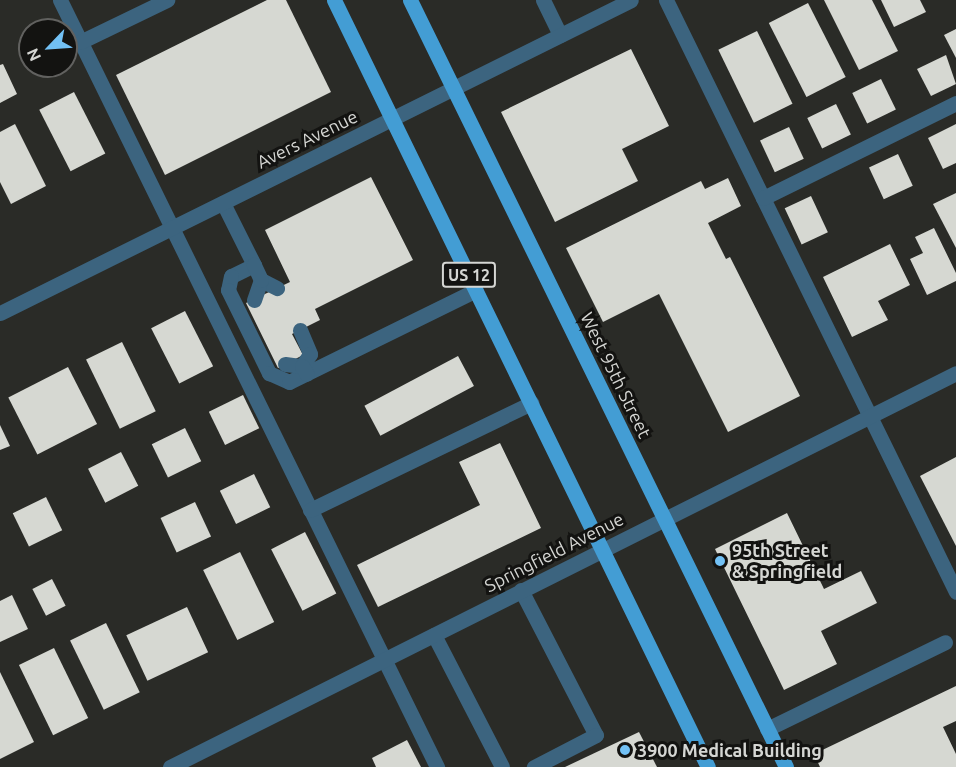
<!DOCTYPE html>
<style>
body{margin:0}
#map{position:relative;width:956px;height:767px;overflow:hidden;background:#2a2b27;font-family:Ubuntu,sans-serif}
div>[style]{position:absolute}
[style*='--x']{left:calc(var(--x)*1px);top:calc(var(--y)*1px);width:calc(var(--w)*1px);rotate:calc(var(--a)*1deg)}
.building>*{inset:0;background:#d6d8d2;transform-origin:0 0}
.lane>*{height:15px;margin:-7.5px;padding:0 7.5px;transform-origin:7.5px;border-radius:7.5px;background:#3c647f}
.street>*{height:15px;margin:-7.5px;padding:0 7.5px;transform-origin:7.5px;border-radius:7.5px;background:#3c647f}
.primary>*{height:15px;margin:-7.5px;padding:0 7.5px;transform-origin:7.5px;border-radius:7.5px;background:#439dd4}
.dots>*{width:16px;height:16px;translate:-50% -50%;box-sizing:border-box;border:3px solid #131311;border-radius:50%}
span{translate:-50% -50%;white-space:nowrap;text-align:center;line-height:1.15;-webkit-text-stroke:6px #131311;paint-order:stroke}
.shield-label span{padding:2px 4px;background:#131311;border:2px solid;border-radius:4px;-webkit-text-stroke-width:0}
.shield-label{font-size:16px;color:#d5d6d3;font-weight:700}
.street-label{font-size:18px;color:#d5d6d3}
.poi-label{font-size:18px;color:#d5d6d3;font-weight:700}
.left{translate:0 -50%;text-align:left}
.north{position:absolute;left:18px;top:18px;width:60px;height:60px;box-sizing:border-box;background:#131311;border:2px solid #61615f;border-radius:50%;rotate:245deg;font-size:16px;font-weight:700;line-height:24px;text-align:center;color:#d5d6d3}
.north::after{content:'';display:block;margin:auto;width:21px;height:27px;background:#72c1f5;clip-path:polygon(50% 0,100% 100%,50% 72%,0 100%)}
</style>
<div id="map">
<div class="building">
<i style="clip-path:polygon(267px 0,286px 0,331px 92px,165px 175px,116px 75px)"></i>
<i style="clip-path:polygon(824px 0,872px 0,898px 51px,859px 70px)"></i>
<i style="clip-path:polygon(881px 0,920px 0,926px 12px,894px 27px)"></i>
<i style="left:808px;top:3px;width:83px;height:44px;rotate:63deg"></i>
<i style="clip-path:polygon(956px 29px,956px 58px,944px 35px)"></i>
<i style="left:757px;top:31px;width:81px;height:43px;rotate:64deg"></i>
<i style="clip-path:polygon(631px 49px,669px 126px,622px 149px,638px 181px,555px 222px,501px 112px)"></i>
<i style="clip-path:polygon(946px 55px,956px 84px,931px 96px,917px 69px)"></i>
<i style="clip-path:polygon(3px 64px,17px 94px,0 103px,0 65px)"></i>
<i style="left:881px;top:79px;width:34px;height:32px;rotate:64deg"></i>
<i style="left:74px;top:92px;width:69px;height:39px;rotate:63deg"></i>
<i style="left:836px;top:104px;width:34px;height:32px;rotate:64deg"></i>
<i style="clip-path:polygon(15px 124px,46px 186px,11px 204px,0 182px,0 132px)"></i>
<i style="clip-path:polygon(956px 124px,956px 163px,943px 169px,928px 138px)"></i>
<i style="left:789px;top:127px;width:35px;height:32px;rotate:65deg"></i>
<i style="left:898px;top:154px;width:35px;height:32px;rotate:65deg"></i>
<i style="clip-path:polygon(371px 177px,413px 260px,315px 309px,320px 320px,292px 334px,303px 355px,278px 368px,246px 303px,290px 282px,265px 230px)"></i>
<i style="clip-path:polygon(728px 178px,741px 206px,708px 223px,726px 259px,730px 257px,800px 396px,728px 432px,659px 294px,603px 322px,566px 248px,701px 181px,705px 189px)"></i>
<i style="clip-path:polygon(956px 193px,956px 248px,933px 204px)"></i>
<i style="left:811px;top:196px;width:40px;height:29px;rotate:65deg"></i>
<i style="clip-path:polygon(934px 228px,956px 273px,956px 281px,927px 295px,910px 259px,923px 253px,915px 237px)"></i>
<i style="clip-path:polygon(890px 244px,910px 285px,878px 301px,888px 320px,852px 337px,823px 277px)"></i>
<i style="left:185px;top:311px;width:62px;height:38px;rotate:63deg"></i>
<i style="left:122px;top:342px;width:77px;height:40px;rotate:64deg"></i>
<i style="left:458px;top:356px;width:34px;height:106px;rotate:62deg"></i>
<i style="left:68px;top:367px;width:64px;height:67px;rotate:63deg"></i>
<i style="left:243px;top:395px;width:37px;height:38px;rotate:64deg"></i>
<i style="clip-path:polygon(0 425px,10px 446px,0 450px)"></i>
<i style="left:185px;top:428px;width:37px;height:37px;rotate:64deg"></i>
<i style="clip-path:polygon(500px 443px,541px 528px,378px 607px,357px 565px,480px 505px,459px 462px)"></i>
<i style="left:121px;top:452px;width:38px;height:37px;rotate:63deg"></i>
<i style="clip-path:polygon(956px 457px,956px 546px,920px 476px)"></i>
<i style="left:254px;top:474px;width:37px;height:38px;rotate:64deg"></i>
<i style="left:46px;top:497px;width:37px;height:37px;rotate:64deg"></i>
<i style="left:195px;top:502px;width:38px;height:38px;rotate:65deg"></i>
<i style="clip-path:polygon(787px 513px,824px 589px,861px 571px,877px 603px,821px 631px,837px 664px,784px 690px,715px 549px)"></i>
<i style="left:305px;top:532px;width:69px;height:38px;rotate:63deg"></i>
<i style="left:240px;top:552px;width:78px;height:41px;rotate:64deg"></i>
<i style="left:52px;top:579px;width:30px;height:22px;rotate:63deg"></i>
<i style="clip-path:polygon(12px 595px,28px 629px,0 642px,0 601px)"></i>
<i style="left:187px;top:607px;width:50px;height:67px;rotate:65deg"></i>
<i style="left:106px;top:623px;width:77px;height:40px;rotate:64deg"></i>
<i style="left:54px;top:648px;width:78px;height:39px;rotate:64deg"></i>
<i style="clip-path:polygon(0 672px,34px 742px,0 759px)"></i>
<i style="clip-path:polygon(956px 686px,956px 721px,943px 727px,956px 754px,956px 767px,820px 767px,814px 754px)"></i>
<i style="clip-path:polygon(639px 732px,657px 767px,565px 767px)"></i>
<i style="clip-path:polygon(407px 740px,421px 767px,376px 767px,372px 758px)"></i>
</div>
<div class="lane">
<i style="--x:60;--y:0;--w:855;--a:63.82"></i>
<i style="--x:543;--y:0;--w:39;--a:64"></i>
<i style="--x:666;--y:0;--w:659;--a:63.9"></i>
<i style="--x:80;--y:42;--w:97;--a:-25.8"></i>
<i style="--x:763;--y:198;--w:215;--a:-26.2"></i>
<i style="--x:223;--y:203;--w:69;--a:63.4"></i>
<i style="--x:254;--y:265;--w:25;--a:154"></i>
<i style="--x:231;--y:276;--w:14;--a:102"></i>
<i style="--x:228;--y:290;--w:93;--a:63.7"></i>
<i style="--x:269;--y:373;--w:22;--a:24"></i>
<i style="--x:289;--y:382;--w:208;--a:-26.2"></i>
<i style="--x:261;--y:280;--w:18;--a:27"></i>
<i style="--x:254;--y:300;--w:21;--a:-71"></i>
<i style="--x:261;--y:280;--w:17;--a:-115"></i>
<i style="--x:300;--y:330;--w:26;--a:67"></i>
<i style="--x:310;--y:354;--w:14;--a:124"></i>
<i style="--x:285;--y:364;--w:17;--a:7"></i>
<i style="--x:302;--y:366;--w:9;--a:58"></i>
<i style="--x:310;--y:510;--w:246;--a:-25.8"></i>
<i style="--x:521;--y:590;--w:163;--a:62.7"></i>
<i style="--x:596;--y:735;--w:70;--a:152.7"></i>
<i style="--x:434;--y:635;--w:148;--a:62.7"></i>
<i style="--x:767;--y:729;--w:198;--a:-26"></i>
</div>
<div class="street">
<i style="--x:0;--y:313;--w:704;--a:-26.38"></i>
<i style="--x:170;--y:767;--w:879;--a:-26.62"></i>
</div>
<div class="primary">
<i style="--x:334;--y:0;--w:853;--a:64.01"></i>
<i style="--x:410;--y:0;--w:854;--a:63.88"></i>
</div>
<div class="dots">
<i style="left:720px;top:561px;background:#72c1f5"></i>
<i style="left:625px;top:750px;background:#72c1f5"></i>
</div>
<div class="shield-label">
<span style="left:469px;top:275px">US 12</span>
</div>
<div class="street-label">
<span style="left:307px;top:139px;rotate:-26deg">Avers Avenue</span>
<span style="left:616px;top:375px;rotate:64deg">West 95th Street</span>
<span style="left:554px;top:552px;rotate:-27deg">Springfield Avenue</span>
</div>
<div class="poi-label">
<span class="left" style="left:732px;top:561px">95th Street<br>&amp; Springfield</span>
<span class="left" style="left:637px;top:750px">3900 Medical Building</span>
</div>
<div class="north">N</div>
</div>
